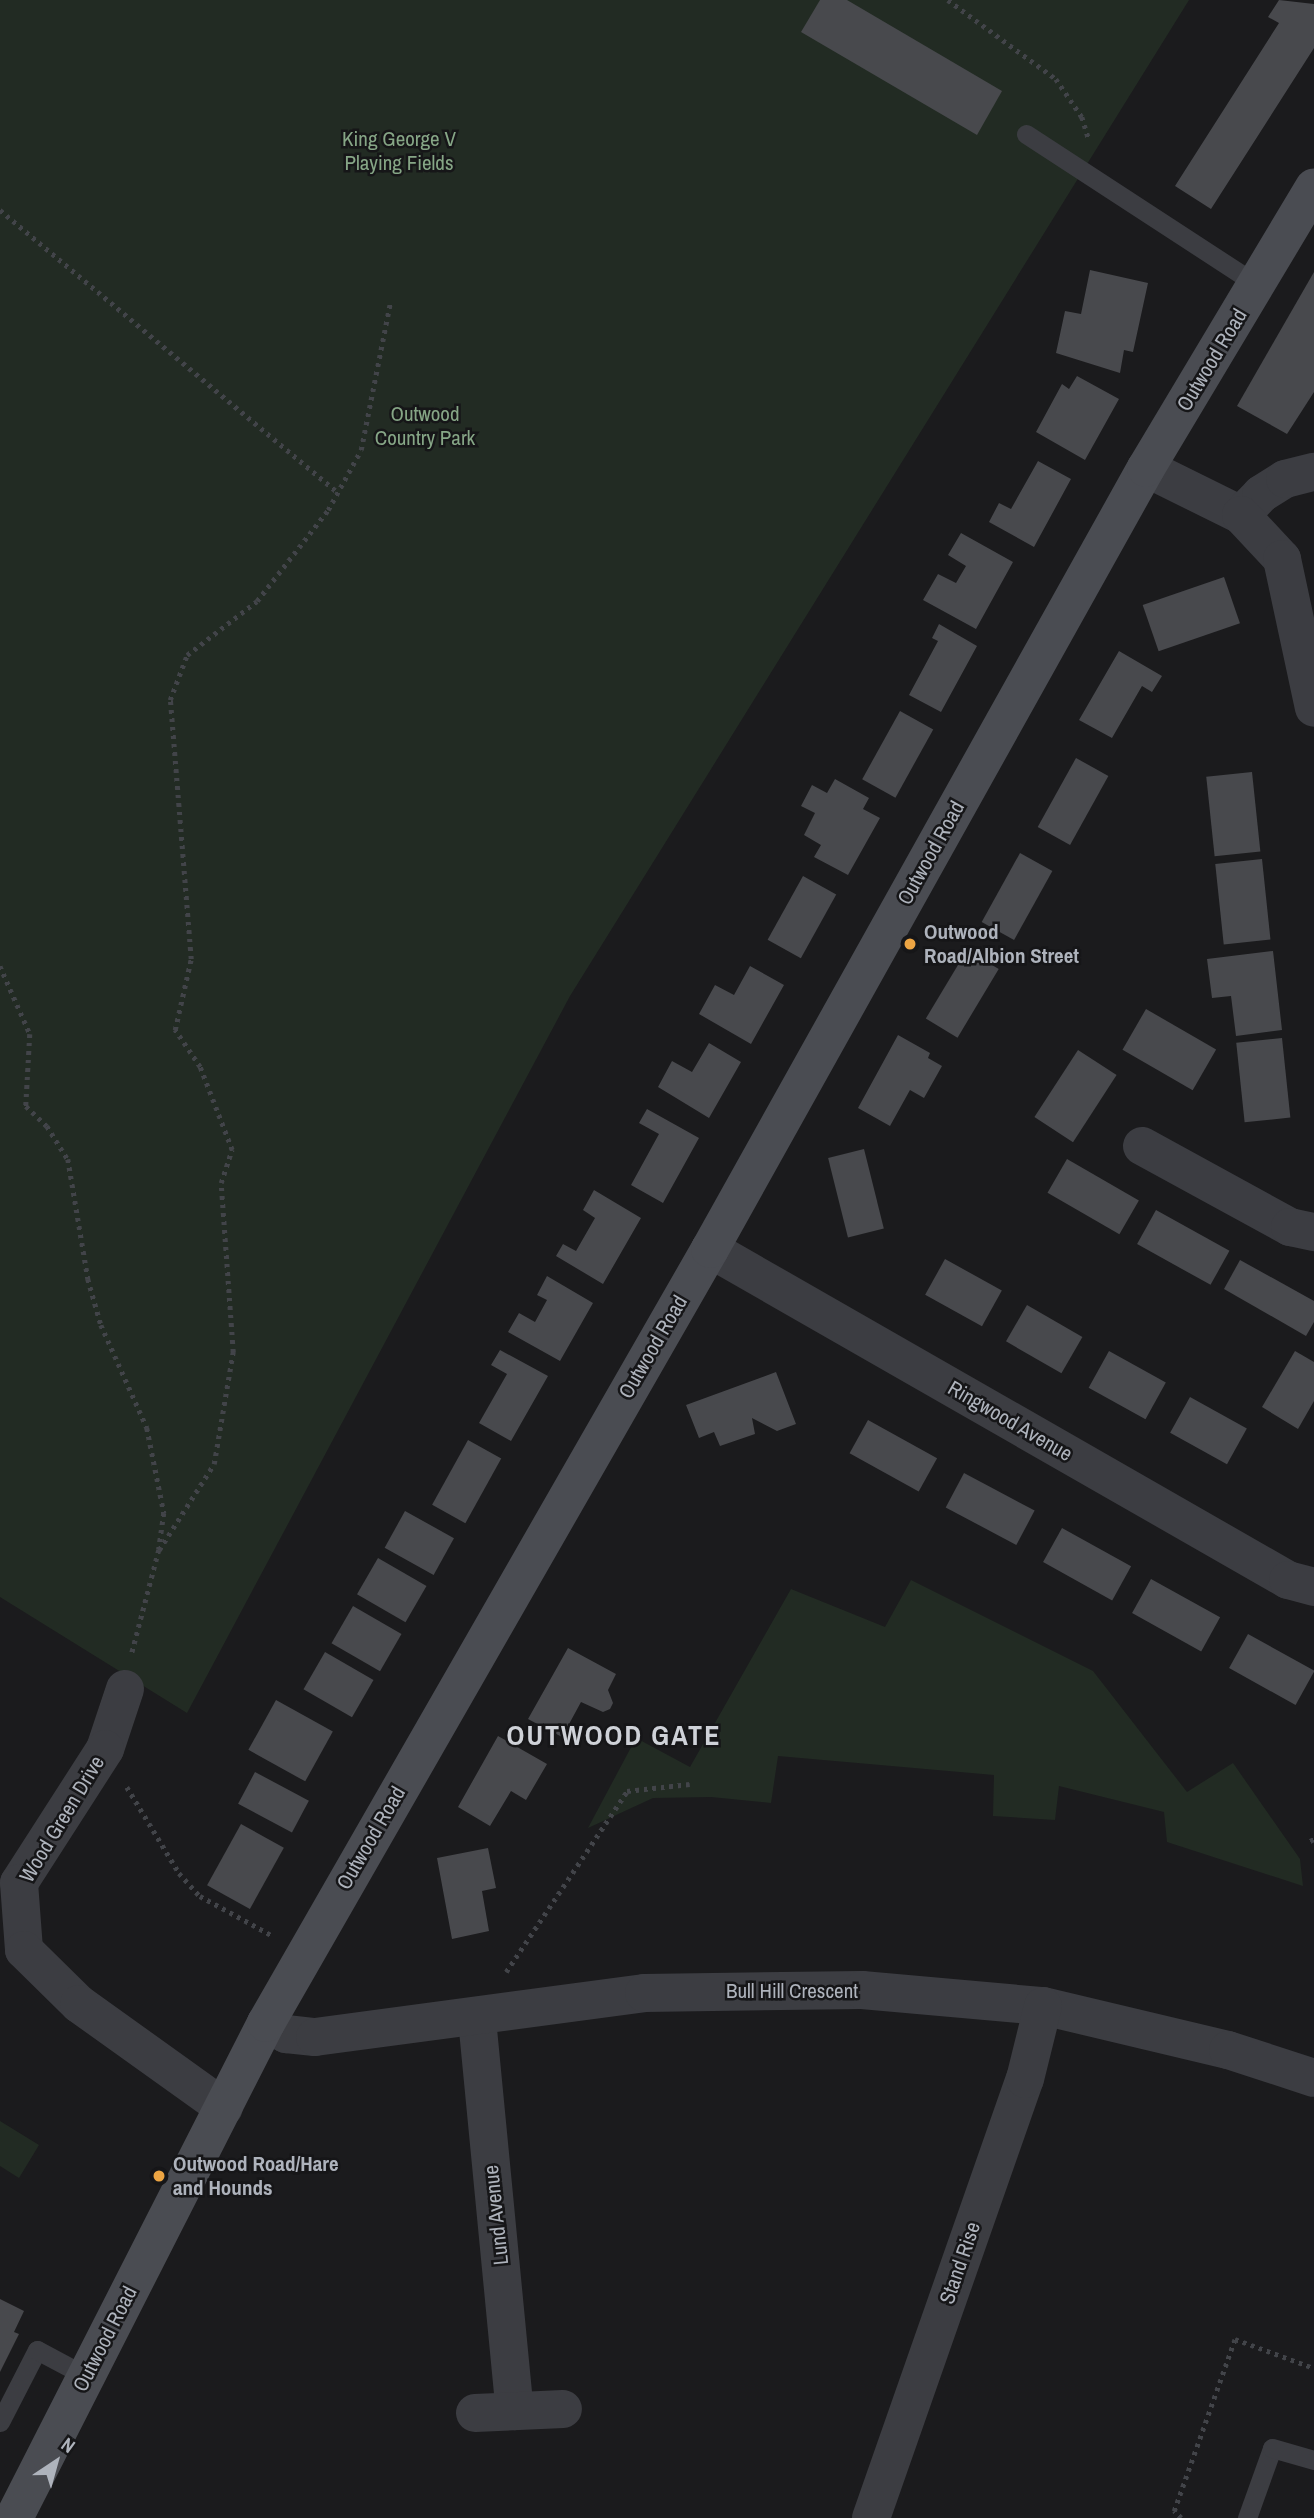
<!DOCTYPE html>
<html>
<head>
<meta charset="utf-8">
<style>
	body { margin:0 }
	#map { position:relative; width:1314px; height:2518px; overflow:hidden; background:#1b1b1d; font-family:"Archivo Narrow",sans-serif }
	div>[style] { position:absolute }
	[style*='--x'] { left:calc(var(--x)*1px); top:calc(var(--y)*1px); width:calc(var(--w)*1px); rotate:calc(var(--a)*1deg) }
	.green>* { inset:0; background:#222b23 }
	.building>* { inset:0; background:#48494d; transform-origin:0 0 }
	.path>* { height:4.5px; margin-top:-2.25px; transform-origin:0; background:repeating-linear-gradient(90deg,#424449 0 3.5px,transparent 0 8.5px) }
	.lane>* { height:19px; margin:-9.5px; padding:0 9.5px; transform-origin:9.5px; border-radius:9.5px; background:#3c3d42 }
	.street>* { height:38px; margin:-19px; padding:0 19px; transform-origin:19px; border-radius:19px; background:#3c3d42 }
	.secondary>* { height:38px; margin:-19px; padding:0 19px; transform-origin:19px; border-radius:19px; background:#4a4c52 }
	.dots>* { width:19px; height:19px; translate:-50% -50%; box-sizing:border-box; border:4px solid #161618; border-radius:50% }
	span { translate:-50% -50%; white-space:nowrap; text-align:center; line-height:1.15; -webkit-text-stroke:5px #161618; paint-order:stroke }
	.park-label { font-size:21px; color:#86a686 }
	.street-label { font-size:21px; color:#aeb3bc }
	.poi-label { font-size:21px; color:#aeb3bc; font-weight:700 }
	.left { translate:0 -50%; text-align:left }
	.district-label { font-size:28px; color:#cfd2d8; font-weight:700; letter-spacing:2px }
	.north { position:absolute; left:21px; top:2427px; width:70px; height:70px; -webkit-text-stroke:5px #161618; paint-order:stroke; rotate:36deg; font-size:19px; font-weight:700; line-height:28px; text-align:center; color:#aeb3bc }
	.north::after { content:''; display:block; margin:auto; width:24px; height:32px; background:#aeb3bc; clip-path:polygon(50% 0,100% 100%,50% 72%,0 100%) }
</style>
</head>
<body>
<div id="map">
	<div class="green">
		<i style="clip-path:polygon(0 0,1189px 0,570px 996px,187px 1713px,0 1597px)"></i>
		<i style="clip-path:polygon(911px 1580px,1093px 1671px,1187px 1792px,1233px 1763px,1300px 1859px,1303px 1886px,1167px 1842px,1164px 1812px,1059px 1786px,1055px 1820px,993px 1816px,994px 1775px,778px 1756px,771px 1803px,711px 1797px,653px 1798px,588px 1828px,636px 1738px,690px 1767px,791px 1589px,885px 1627px)"></i>
		<i style="clip-path:polygon(0 2121px,39px 2145px,19px 2178px,0 2166px)"></i>
	</div>
	<div class="building">
		<i style="clip-path:polygon(820px 0,847px 0,1002px 91px,977px 135px,801px 32px)"></i>
		<i style="clip-path:polygon(1279px 0,1314px 4px,1314px 48px,1211px 209px,1175px 186px,1279px 23px,1268px 17px)"></i>
		<i style="clip-path:polygon(1090px 270px,1148px 283px,1133px 352px,1124px 350px,1120px 373px,1056px 353px,1065px 311px,1081px 314px)"></i>
		<i style="clip-path:polygon(1314px 272px,1314px 392px,1287px 434px,1237px 406px)"></i>
		<i style="clip-path:polygon(1077px 376px,1119px 399px,1085px 460px,1036px 432px,1062px 384px,1069px 389px)"></i>
		<i style="clip-path:polygon(1038px 461px,1071px 479px,1034px 547px,989px 522px,999px 503px,1011px 509px)"></i>
		<i style="clip-path:polygon(961px 533px,1013px 562px,976px 629px,923px 600px,938px 574px,956px 583px,966px 566px,948px 555px)"></i>
		<i style="left:1224px;top:577px;width:49px;height:86px;rotate:71deg"></i>
		<i style="clip-path:polygon(939px 624px,977px 646px,941px 712px,909px 695px,938px 641px,932px 638px)"></i>
		<i style="clip-path:polygon(1119px 651px,1162px 676px,1152px 692px,1142px 686px,1112px 738px,1079px 720px)"></i>
		<i style="left:900px;top:711px;width:38px;height:78px;rotate:29deg"></i>
		<i style="left:1076px;top:758px;width:37px;height:79px;rotate:29deg"></i>
		<i style="left:1252px;top:772px;width:80px;height:46px;rotate:84deg"></i>
		<i style="clip-path:polygon(835px 779px,869px 798px,863px 809px,880px 818px,848px 875px,814px 857px,821px 845px,804px 835px,815px 813px,801px 806px,812px 785px,827px 793px)"></i>
		<i style="left:1020px;top:853px;width:37px;height:79px;rotate:29deg"></i>
		<i style="left:1262px;top:859px;width:81px;height:47px;rotate:84deg"></i>
		<i style="left:803px;top:876px;width:38px;height:73px;rotate:29deg"></i>
		<i style="left:967px;top:950px;width:37px;height:80px;rotate:31deg"></i>
		<i style="clip-path:polygon(1273px 951px,1282px 1030px,1236px 1036px,1231px 996px,1212px 998px,1207px 959px)"></i>
		<i style="clip-path:polygon(750px 966px,784px 985px,751px 1044px,699px 1014px,715px 985px,734px 995px)"></i>
		<i style="left:1146px;top:1009px;width:81px;height:47px;rotate:30deg"></i>
		<i style="clip-path:polygon(898px 1035px,930px 1053px,928px 1058px,942px 1066px,924px 1098px,910px 1090px,890px 1126px,858px 1108px)"></i>
		<i style="left:1282px;top:1038px;width:80px;height:46px;rotate:84deg"></i>
		<i style="clip-path:polygon(709px 1043px,741px 1062px,709px 1118px,658px 1087px,672px 1061px,692px 1072px)"></i>
		<i style="left:1078px;top:1050px;width:46px;height:80px;rotate:33deg"></i>
		<i style="clip-path:polygon(647px 1109px,699px 1138px,663px 1203px,631px 1185px,659px 1134px,639px 1123px)"></i>
		<i style="left:864px;top:1149px;width:82px;height:37px;rotate:76deg"></i>
		<i style="left:1067px;top:1159px;width:83px;height:39px;rotate:30deg"></i>
		<i style="clip-path:polygon(594px 1190px,641px 1218px,603px 1284px,556px 1256px,563px 1244px,576px 1251px,595px 1218px,583px 1210px)"></i>
		<i style="left:1156px;top:1210px;width:84px;height:39px;rotate:29deg"></i>
		<i style="left:945px;top:1259px;width:65px;height:41px;rotate:29deg"></i>
		<i style="clip-path:polygon(1240px 1260px,1314px 1301px,1314px 1322px,1306px 1336px,1224px 1289px)"></i>
		<i style="clip-path:polygon(547px 1276px,593px 1303px,560px 1361px,508px 1332px,519px 1313px,535px 1322px,547px 1300px,537px 1295px)"></i>
		<i style="left:1027px;top:1305px;width:64px;height:42px;rotate:30deg"></i>
		<i style="clip-path:polygon(500px 1350px,548px 1376px,511px 1441px,479px 1423px,507px 1374px,491px 1365px)"></i>
		<i style="left:1109px;top:1351px;width:65px;height:42px;rotate:29deg"></i>
		<i style="clip-path:polygon(1295px 1351px,1314px 1362px,1314px 1401px,1298px 1429px,1262px 1407px)"></i>
		<i style="clip-path:polygon(776px 1372px,796px 1424px,777px 1431px,752px 1418px,755px 1434px,720px 1446px,714px 1432px,699px 1438px,686px 1405px)"></i>
		<i style="left:1190px;top:1397px;width:65px;height:41px;rotate:29deg"></i>
		<i style="left:868px;top:1420px;width:79px;height:38px;rotate:29deg"></i>
		<i style="left:468px;top:1440px;width:38px;height:74px;rotate:29deg"></i>
		<i style="left:964px;top:1473px;width:80px;height:39px;rotate:28deg"></i>
		<i style="left:405px;top:1511px;width:56px;height:42px;rotate:29deg"></i>
		<i style="left:1062px;top:1528px;width:79px;height:39px;rotate:29deg"></i>
		<i style="left:378px;top:1558px;width:56px;height:42px;rotate:30deg"></i>
		<i style="left:1151px;top:1579px;width:79px;height:39px;rotate:29deg"></i>
		<i style="left:353px;top:1606px;width:56px;height:43px;rotate:30deg"></i>
		<i style="left:1248px;top:1634px;width:76px;height:39px;rotate:29deg"></i>
		<i style="clip-path:polygon(568px 1648px,616px 1674px,608px 1690px,613px 1703px,610px 1709px,603px 1712px,581px 1702px,562px 1737px,528px 1719px)"></i>
		<i style="left:325px;top:1652px;width:56px;height:43px;rotate:30deg"></i>
		<i style="left:276px;top:1700px;width:65px;height:57px;rotate:29deg"></i>
		<i style="clip-path:polygon(498px 1736px,547px 1764px,526px 1800px,511px 1791px,490px 1826px,458px 1807px)"></i>
		<i style="left:255px;top:1772px;width:61px;height:36px;rotate:28deg"></i>
		<i style="left:241px;top:1824px;width:49px;height:70px;rotate:29deg"></i>
		<i style="clip-path:polygon(488px 1848px,496px 1888px,482px 1891px,489px 1931px,452px 1939px,437px 1858px)"></i>
		<i style="clip-path:polygon(0 2299px,24px 2311px,14px 2332px,19px 2334px,0 2372px)"></i>
	</div>
	<div class="path">
		<i style="--x:948;--y:0;--w:134;--a:36.2"></i>
		<i style="--x:1056;--y:79;--w:46;--a:55.6"></i>
		<i style="--x:1082;--y:117;--w:24;--a:73"></i>
		<i style="--x:0;--y:210;--w:439;--a:39.9"></i>
		<i style="--x:0;--y:966;--w:74;--a:66.2"></i>
		<i style="--x:30;--y:1034;--w:72;--a:93.2"></i>
		<i style="--x:26;--y:1106;--w:29;--a:44"></i>
		<i style="--x:47;--y:1126;--w:39;--a:58"></i>
		<i style="--x:68;--y:1159;--w:122;--a:80.5"></i>
		<i style="--x:88;--y:1279;--w:48;--a:74.2"></i>
		<i style="--x:101;--y:1325;--w:113;--a:65.9"></i>
		<i style="--x:147;--y:1428;--w:87;--a:78.7"></i>
		<i style="--x:164;--y:1513;--w:37;--a:98"></i>
		<i style="--x:159;--y:1550;--w:106;--a:104.7"></i>
		<i style="--x:159;--y:1550;--w:102;--a:-57.4"></i>
		<i style="--x:214;--y:1464;--w:114;--a:-80.4"></i>
		<i style="--x:233;--y:1352;--w:169;--a:-94.1"></i>
		<i style="--x:221;--y:1183;--w:35;--a:-72"></i>
		<i style="--x:232;--y:1150;--w:89;--a:-111.1"></i>
		<i style="--x:200;--y:1067;--w:45;--a:-124"></i>
		<i style="--x:175;--y:1030;--w:73;--a:-77.3"></i>
		<i style="--x:191;--y:959;--w:260;--a:-94.6"></i>
		<i style="--x:170;--y:700;--w:48;--a:-69.3"></i>
		<i style="--x:187;--y:655;--w:88;--a:-37.6"></i>
		<i style="--x:257;--y:601;--w:115;--a:-52"></i>
		<i style="--x:328;--y:510;--w:68;--a:-61.2"></i>
		<i style="--x:361;--y:450;--w:149;--a:-78.8"></i>
		<i style="--x:127;--y:1787;--w:100;--a:58.8"></i>
		<i style="--x:179;--y:1873;--w:31;--a:48"></i>
		<i style="--x:200;--y:1896;--w:83;--a:28.7"></i>
		<i style="--x:1310;--y:1841;--w:4;--a:-27"></i>
		<i style="--x:506;--y:1972;--w:218;--a:-56.2"></i>
		<i style="--x:627;--y:1791;--w:63;--a:-6.3"></i>
		<i style="--x:1181;--y:2518;--w:10;--a:-135"></i>
		<i style="--x:1174;--y:2511;--w:182;--a:-70.5"></i>
		<i style="--x:1235;--y:2339;--w:84;--a:20.2"></i>
	</div>
	<div class="lane">
		<i style="--x:1026;--y:134;--w:277;--a:33.1"></i>
		<i style="--x:0;--y:2422;--w:81;--a:-62.8"></i>
		<i style="--x:37;--y:2350;--w:55;--a:28"></i>
		<i style="--x:1247;--y:2518;--w:74;--a:-70.3"></i>
		<i style="--x:1272;--y:2448;--w:44;--a:15.9"></i>
	</div>
	<div class="street">
		<i style="--x:1146;--y:468;--w:106;--a:26.3"></i>
		<i style="--x:1241;--y:515;--w:29;--a:-46"></i>
		<i style="--x:1261;--y:494;--w:28;--a:-32"></i>
		<i style="--x:1285;--y:479;--w:30;--a:-14"></i>
		<i style="--x:1241;--y:515;--w:60;--a:47"></i>
		<i style="--x:1282;--y:559;--w:152;--a:77.9"></i>
		<i style="--x:1142;--y:1146;--w:169;--a:28.7"></i>
		<i style="--x:1290;--y:1227;--w:25;--a:12"></i>
		<i style="--x:710;--y:1249;--w:666;--a:29.8"></i>
		<i style="--x:1288;--y:1580;--w:27;--a:15"></i>
		<i style="--x:125;--y:1689;--w:63;--a:108.4"></i>
		<i style="--x:105;--y:1749;--w:159;--a:122.7"></i>
		<i style="--x:19;--y:1883;--w:67;--a:85.7"></i>
		<i style="--x:24;--y:1950;--w:77;--a:44.5"></i>
		<i style="--x:79;--y:2004;--w:178;--a:35.6"></i>
		<i style="--x:477;--y:2019;--w:394;--a:84.5"></i>
		<i style="--x:266;--y:2023;--w:23;--a:29"></i>
		<i style="--x:286;--y:2034;--w:29;--a:6"></i>
		<i style="--x:315;--y:2037;--w:332;--a:-7.6"></i>
		<i style="--x:644;--y:1993;--w:218;--a:-0.8"></i>
		<i style="--x:862;--y:1990;--w:182;--a:5.1"></i>
		<i style="--x:1043;--y:2006;--w:190;--a:13.4"></i>
		<i style="--x:1228;--y:2050;--w:90;--a:18"></i>
		<i style="--x:475;--y:2413;--w:88;--a:-2.6"></i>
		<i style="--x:871;--y:2518;--w:465;--a:-70.7"></i>
		<i style="--x:1025;--y:2079;--w:75;--a:-76.1"></i>
	</div>
	<div class="secondary">
		<i style="--x:14;--y:2518;--w:555;--a:-63.02"></i>
		<i style="--x:266;--y:2023;--w:892;--a:-60.16"></i>
		<i style="--x:710;--y:1249;--w:894;--a:-60.83"></i>
		<i style="--x:1146;--y:468;--w:327;--a:-59.1"></i>
	</div>
	<div class="dots">
		<i style="left:910px;top:944px;background:#eda543"></i>
		<i style="left:159px;top:2176px;background:#eda543"></i>
	</div>
	<div class="park-label">
		<span style="left:399px;top:151px">King George V<br>Playing Fields</span>
		<span style="left:425px;top:426px">Outwood<br>Country Park</span>
	</div>
	<div class="street-label">
		<span style="left:1212px;top:360px;rotate:-59deg">Outwood Road</span>
		<span style="left:931px;top:853px;rotate:-61deg">Outwood Road</span>
		<span style="left:653px;top:1347px;rotate:-60deg">Outwood Road</span>
		<span style="left:1010px;top:1421px;rotate:30deg">Ringwood Avenue</span>
		<span style="left:62px;top:1819px;rotate:-59deg">Wood Green Drive</span>
		<span style="left:371px;top:1838px;rotate:-60deg">Outwood Road</span>
		<span style="left:792px;top:1991px">Bull Hill Crescent</span>
		<span style="left:496px;top:2215px;rotate:-96deg">Lund Avenue</span>
		<span style="left:960px;top:2263px;rotate:-71deg">Stand Rise</span>
		<span style="left:105px;top:2339px;rotate:-63deg">Outwood Road</span>
	</div>
	<div class="poi-label">
		<span class="left" style="left:924px;top:944px">Outwood<br>Road/Albion Street</span>
		<span class="left" style="left:173px;top:2176px">Outwood Road/Hare<br>and Hounds</span>
	</div>
	<div class="district-label">
		<span style="left:614px;top:1735px">OUTWOOD GATE</span>
	</div>
	<div class="north">N</div>
</div>
</body>
</html>
